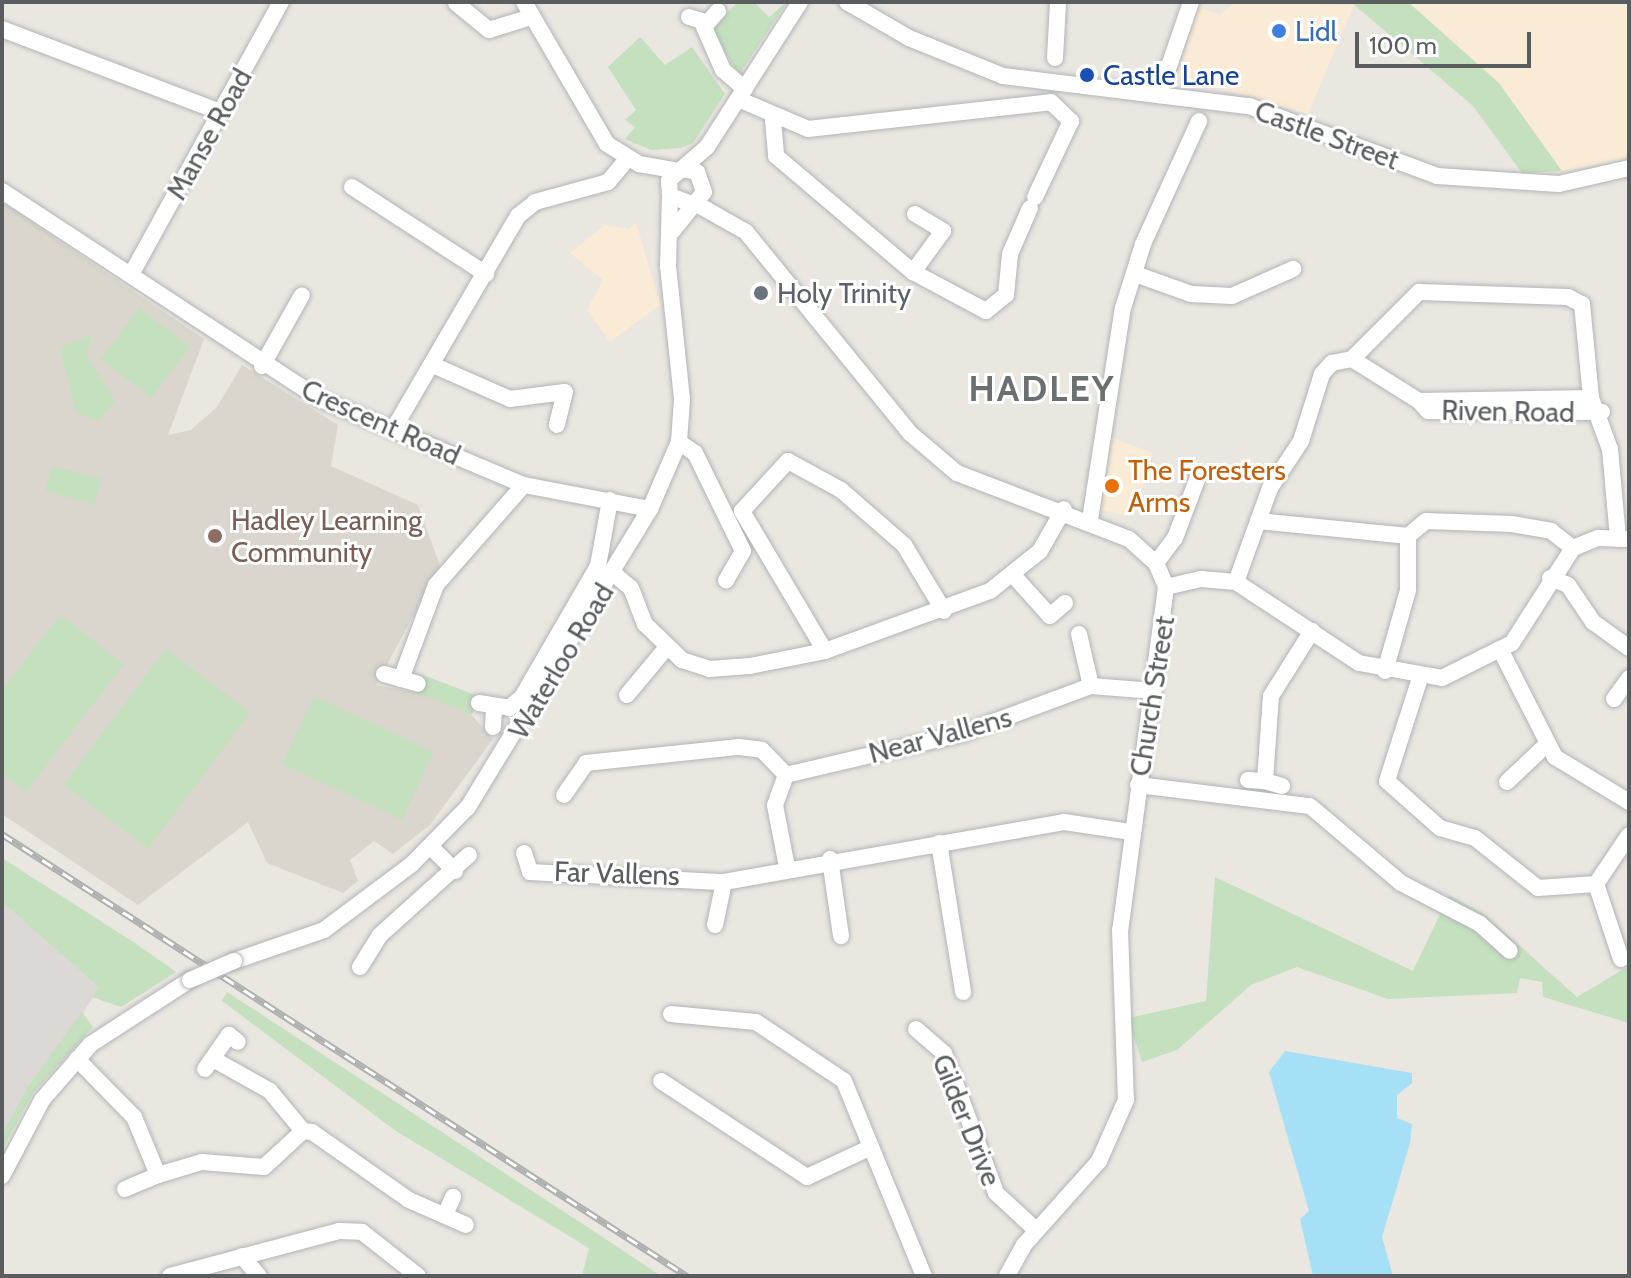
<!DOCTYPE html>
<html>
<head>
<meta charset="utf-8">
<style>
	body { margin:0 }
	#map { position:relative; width:1631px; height:1278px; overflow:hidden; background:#eae6e0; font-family:Cabin,sans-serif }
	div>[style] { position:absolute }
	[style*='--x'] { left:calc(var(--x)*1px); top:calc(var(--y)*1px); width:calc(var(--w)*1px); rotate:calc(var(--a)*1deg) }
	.commercial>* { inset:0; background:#f9ebd6 }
	.industrial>* { inset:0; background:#dcd8d5 }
	.education>* { inset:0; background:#dad6ce }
	.green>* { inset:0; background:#c4e0be; transform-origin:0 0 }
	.water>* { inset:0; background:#a5e0f6 }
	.roads { filter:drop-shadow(0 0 2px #b1b4b7) drop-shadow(0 0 2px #b1b4b7) }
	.minor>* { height:16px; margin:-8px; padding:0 8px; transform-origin:8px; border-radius:8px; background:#fff }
	.rail>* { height:7px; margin-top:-3.5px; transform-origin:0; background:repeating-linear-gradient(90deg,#fff 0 12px,#afb0b0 0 24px); box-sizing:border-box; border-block:2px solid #afb0b0 }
	.bridges { filter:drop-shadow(0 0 2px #b1b4b7) drop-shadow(0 0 2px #b1b4b7) }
	.minor-bridge>* { height:16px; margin:-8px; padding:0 8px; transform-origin:8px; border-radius:8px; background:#fff }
	.dots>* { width:22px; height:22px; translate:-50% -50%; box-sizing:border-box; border:4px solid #fff; border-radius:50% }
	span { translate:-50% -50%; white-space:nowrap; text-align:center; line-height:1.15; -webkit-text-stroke:6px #fff; paint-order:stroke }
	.shop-label { font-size:28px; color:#366cbe }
	.left { translate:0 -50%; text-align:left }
	.transit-label { font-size:28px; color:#164399 }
	.street-label { font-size:28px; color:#595d60 }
	.worship-label { font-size:28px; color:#5b616d }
	.food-label { font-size:28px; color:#c56008 }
	.education-label { font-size:28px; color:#785e54 }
	.district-label { font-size:36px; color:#6a6f71; font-weight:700; letter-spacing:2px }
	.frame { position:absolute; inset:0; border:4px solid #595d60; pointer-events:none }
	.scale { position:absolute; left:1355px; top:32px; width:176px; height:36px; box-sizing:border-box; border:4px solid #595d60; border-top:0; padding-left:10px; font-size:24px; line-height:28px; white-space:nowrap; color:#595d60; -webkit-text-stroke:6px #fff; paint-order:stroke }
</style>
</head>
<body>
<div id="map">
	<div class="commercial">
		<i style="clip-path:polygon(1235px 2px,1354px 5px,1308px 114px,1177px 76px,1198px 6px,1220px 15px)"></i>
		<i style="clip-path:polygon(1408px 2px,1629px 2px,1629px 159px,1562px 171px,1499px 83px)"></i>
		<i style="clip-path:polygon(636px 222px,660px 305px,610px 342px,587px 310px,603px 280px,570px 253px,605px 225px,629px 229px)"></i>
		<i style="clip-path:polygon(1110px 437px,1153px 453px,1133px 516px,1099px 510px)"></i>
	</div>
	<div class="industrial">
		<i style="clip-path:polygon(2px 902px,100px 987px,2px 1135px)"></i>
	</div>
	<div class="education">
		<i style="clip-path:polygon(2px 202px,204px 339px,168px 435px,191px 430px,217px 407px,242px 365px,338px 425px,331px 466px,418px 505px,440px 566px,376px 685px,443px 698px,469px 712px,493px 739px,430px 825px,393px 854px,374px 841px,350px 860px,358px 881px,343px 893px,267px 863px,248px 822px,138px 905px,2px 814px)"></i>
	</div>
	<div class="green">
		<i style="clip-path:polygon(738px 2px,754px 2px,769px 17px,787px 2px,739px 75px,711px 29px)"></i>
		<i style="clip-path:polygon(1351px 2px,1408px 2px,1499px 83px,1562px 171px,1522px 173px,1473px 106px)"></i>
		<i style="clip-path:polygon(640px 37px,665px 65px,692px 47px,725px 94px,693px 143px,681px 148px,651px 150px,625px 139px,635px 127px,625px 120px,636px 110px,608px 67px)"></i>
		<i style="left:139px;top:308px;width:64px;height:64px;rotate:37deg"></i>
		<i style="clip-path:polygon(92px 335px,87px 355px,115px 401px,99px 421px,75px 412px,60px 347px)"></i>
		<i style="left:52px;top:466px;width:51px;height:26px;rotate:15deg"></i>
		<i style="clip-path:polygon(60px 615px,124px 664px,26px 792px,2px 773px,2px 690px)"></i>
		<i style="left:166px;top:649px;width:106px;height:170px;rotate:37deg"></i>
		<i style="left:423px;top:675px;width:60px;height:19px;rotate:21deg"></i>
		<i style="left:314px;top:696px;width:132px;height:75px;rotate:25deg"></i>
		<i style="clip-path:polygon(2px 858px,135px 943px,176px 972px,121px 1007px,92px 997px,99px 987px,2px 902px)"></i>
		<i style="clip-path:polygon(1215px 877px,1413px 971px,1449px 895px,1484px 914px,1577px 997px,1629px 966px,1629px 1023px,1543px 997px,1542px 982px,1520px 978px,1517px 993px,1388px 999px,1297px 967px,1251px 985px,1177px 1050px,1142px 1062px,1128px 1018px,1206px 1001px)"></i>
		<i style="clip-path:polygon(227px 992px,598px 1234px,661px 1276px,582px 1276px,589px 1248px,396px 1131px,222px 1001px)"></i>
		<i style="clip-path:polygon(82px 1012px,93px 1027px,33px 1093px,2px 1150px,2px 1135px,29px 1085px)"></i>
	</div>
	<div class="water">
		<i style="clip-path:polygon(1285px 1051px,1412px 1073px,1412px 1083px,1397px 1095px,1397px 1118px,1412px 1124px,1410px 1143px,1382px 1237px,1393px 1276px,1313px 1276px,1300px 1219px,1309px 1211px,1269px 1072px)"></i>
	</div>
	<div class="roads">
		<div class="minor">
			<i style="--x:524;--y:2;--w:164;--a:59.7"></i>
			<i style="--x:607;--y:144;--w:38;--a:32"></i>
			<i style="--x:639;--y:164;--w:40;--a:10"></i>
			<i style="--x:847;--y:2;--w:72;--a:30.1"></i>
			<i style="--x:909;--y:38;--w:101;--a:22"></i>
			<i style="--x:1003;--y:76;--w:248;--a:7"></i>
			<i style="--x:1249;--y:106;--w:201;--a:20.4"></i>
			<i style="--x:1437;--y:176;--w:122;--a:3.8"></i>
			<i style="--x:1559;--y:184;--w:72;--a:-12.9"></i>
			<i style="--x:456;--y:3;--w:43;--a:39.3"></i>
			<i style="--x:489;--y:30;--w:41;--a:-17.1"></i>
			<i style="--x:718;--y:11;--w:21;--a:131"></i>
			<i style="--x:704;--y:27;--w:47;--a:66.2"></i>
			<i style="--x:723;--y:70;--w:29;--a:41"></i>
			<i style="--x:689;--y:17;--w:16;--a:18"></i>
			<i style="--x:2;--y:29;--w:234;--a:20.8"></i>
			<i style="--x:1055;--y:58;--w:56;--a:-86.9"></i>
			<i style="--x:1159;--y:95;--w:98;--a:-71"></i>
			<i style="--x:738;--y:99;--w:76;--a:23.2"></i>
			<i style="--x:808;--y:129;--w:244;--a:-6.3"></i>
			<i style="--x:1051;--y:102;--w:28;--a:44"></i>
			<i style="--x:1071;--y:121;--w:84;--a:115.3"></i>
			<i style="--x:773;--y:120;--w:36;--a:85"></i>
			<i style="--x:776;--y:156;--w:180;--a:40.3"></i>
			<i style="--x:352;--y:187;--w:160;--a:33"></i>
			<i style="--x:2;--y:191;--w:380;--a:33.2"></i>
			<i style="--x:320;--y:399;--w:221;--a:22.9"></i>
			<i style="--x:524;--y:485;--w:128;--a:10.8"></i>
			<i style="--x:695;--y:203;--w:59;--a:29.6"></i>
			<i style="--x:746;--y:232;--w:261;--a:50.8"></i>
			<i style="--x:911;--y:434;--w:60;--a:40.3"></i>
			<i style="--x:957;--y:473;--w:184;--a:21"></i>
			<i style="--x:1129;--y:539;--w:36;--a:42"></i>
			<i style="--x:1156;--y:563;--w:26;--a:67"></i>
			<i style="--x:1166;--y:587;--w:346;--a:97.6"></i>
			<i style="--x:1120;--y:930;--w:170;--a:88"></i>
			<i style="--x:1126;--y:1100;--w:67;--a:113.9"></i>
			<i style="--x:1099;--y:1161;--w:113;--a:131.8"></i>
			<i style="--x:1024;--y:1245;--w:35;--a:119"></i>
			<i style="--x:692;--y:204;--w:23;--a:-160"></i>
			<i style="--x:670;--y:196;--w:16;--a:-94"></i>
			<i style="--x:669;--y:180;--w:50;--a:-41"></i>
			<i style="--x:707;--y:147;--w:172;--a:-57.3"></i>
			<i style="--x:915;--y:214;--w:33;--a:31"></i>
			<i style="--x:943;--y:231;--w:51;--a:126.2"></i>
			<i style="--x:913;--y:272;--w:83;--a:28.1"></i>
			<i style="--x:986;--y:311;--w:26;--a:-39"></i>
			<i style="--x:1006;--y:295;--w:41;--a:-84.4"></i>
			<i style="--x:1010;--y:254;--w:50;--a:-66.5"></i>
			<i style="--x:670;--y:234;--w:54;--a:-51"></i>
			<i style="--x:704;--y:192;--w:21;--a:-109"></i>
			<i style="--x:697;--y:172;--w:15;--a:-169"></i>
			<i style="--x:132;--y:273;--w:309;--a:-61.2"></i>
			<i style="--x:1138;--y:275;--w:56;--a:19.7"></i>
			<i style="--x:1191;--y:294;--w:41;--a:2.8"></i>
			<i style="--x:1232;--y:296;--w:67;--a:-23.9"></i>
			<i style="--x:1352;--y:359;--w:79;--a:32.1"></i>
			<i style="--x:1419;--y:401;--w:172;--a:-1"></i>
			<i style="--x:262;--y:366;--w:81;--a:-60.6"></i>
			<i style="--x:435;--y:366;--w:82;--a:23.7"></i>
			<i style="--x:510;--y:399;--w:55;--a:-7.3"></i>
			<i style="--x:565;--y:392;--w:34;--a:104"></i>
			<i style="--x:1419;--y:401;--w:13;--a:48"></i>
			<i style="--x:1428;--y:411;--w:174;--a:0.3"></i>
			<i style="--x:394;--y:428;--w:246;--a:-59.7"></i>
			<i style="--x:518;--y:216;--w:22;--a:-39"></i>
			<i style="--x:535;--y:202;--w:76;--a:-15.3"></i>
			<i style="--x:608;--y:182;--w:31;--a:-50"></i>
			<i style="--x:679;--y:442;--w:19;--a:35"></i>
			<i style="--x:695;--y:453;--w:109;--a:63.9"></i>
			<i style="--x:743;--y:551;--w:34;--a:120"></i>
			<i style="--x:1090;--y:520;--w:215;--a:-81.2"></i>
			<i style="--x:1123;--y:308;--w:67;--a:-72.6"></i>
			<i style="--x:1143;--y:244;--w:135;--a:-65.5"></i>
			<i style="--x:1258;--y:521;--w:151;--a:5.7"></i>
			<i style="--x:1156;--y:563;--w:31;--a:-53"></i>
			<i style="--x:1175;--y:538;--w:65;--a:-69.3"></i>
			<i style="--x:613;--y:573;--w:23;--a:40"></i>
			<i style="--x:631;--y:588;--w:39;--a:69"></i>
			<i style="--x:645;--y:624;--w:52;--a:44.2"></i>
			<i style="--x:682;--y:660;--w:28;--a:18"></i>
			<i style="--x:709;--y:669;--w:41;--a:-4.2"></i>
			<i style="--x:750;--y:666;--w:76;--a:-11.3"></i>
			<i style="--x:825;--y:651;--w:176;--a:-20"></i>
			<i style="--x:990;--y:591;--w:64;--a:-38.7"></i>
			<i style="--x:1040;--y:551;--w:48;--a:-60.3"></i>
			<i style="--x:1013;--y:575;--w:55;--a:47.9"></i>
			<i style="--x:1050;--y:616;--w:20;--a:-41"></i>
			<i style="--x:1550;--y:578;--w:19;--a:21"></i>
			<i style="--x:1568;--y:585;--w:45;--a:56"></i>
			<i style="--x:1593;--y:622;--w:44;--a:35.8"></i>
			<i style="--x:1236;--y:582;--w:100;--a:-70.1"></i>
			<i style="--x:1270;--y:488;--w:56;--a:-56.6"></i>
			<i style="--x:1301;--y:441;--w:70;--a:-72.6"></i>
			<i style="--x:1322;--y:374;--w:15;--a:-48"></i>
			<i style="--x:1332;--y:363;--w:20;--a:-11"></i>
			<i style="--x:1352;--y:359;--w:95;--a:-45"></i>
			<i style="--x:1419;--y:292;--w:149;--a:1.9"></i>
			<i style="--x:1568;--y:297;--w:16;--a:27"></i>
			<i style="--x:1582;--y:304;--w:94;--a:84.5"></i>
			<i style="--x:1591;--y:398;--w:54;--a:69.6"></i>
			<i style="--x:1610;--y:449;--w:90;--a:84.9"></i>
			<i style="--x:1166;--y:587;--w:36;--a:-13"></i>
			<i style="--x:1201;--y:579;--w:35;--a:5"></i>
			<i style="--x:1236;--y:582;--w:147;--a:33.4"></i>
			<i style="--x:1359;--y:663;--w:84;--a:10.2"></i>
			<i style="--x:1442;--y:678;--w:78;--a:-26.6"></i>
			<i style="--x:1512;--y:643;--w:113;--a:-57.3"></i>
			<i style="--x:1573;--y:548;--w:27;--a:-22"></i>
			<i style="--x:1598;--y:538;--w:29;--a:2"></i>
			<i style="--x:1079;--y:634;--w:53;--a:77"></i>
			<i style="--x:825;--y:651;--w:163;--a:-120.7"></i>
			<i style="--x:742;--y:511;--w:68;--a:-47.4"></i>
			<i style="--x:788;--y:461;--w:60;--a:28.7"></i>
			<i style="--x:841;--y:490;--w:84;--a:41.1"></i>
			<i style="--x:904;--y:545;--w:77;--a:58.8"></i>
			<i style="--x:1501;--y:651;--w:119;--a:63"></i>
			<i style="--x:1555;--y:757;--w:87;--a:31.3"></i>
			<i style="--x:1385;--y:671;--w:84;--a:-74.1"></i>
			<i style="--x:1408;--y:590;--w:54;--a:-90"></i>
			<i style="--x:1408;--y:536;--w:23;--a:-40"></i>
			<i style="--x:1426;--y:521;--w:86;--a:2"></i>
			<i style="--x:1512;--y:524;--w:40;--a:10"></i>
			<i style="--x:1551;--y:531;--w:28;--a:38"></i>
			<i style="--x:384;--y:674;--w:35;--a:16"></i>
			<i style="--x:1420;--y:678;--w:108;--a:107.8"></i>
			<i style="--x:1387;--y:781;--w:71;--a:41.6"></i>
			<i style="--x:1440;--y:828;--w:36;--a:16"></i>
			<i style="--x:1475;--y:838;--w:80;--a:38.4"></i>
			<i style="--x:1538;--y:888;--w:58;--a:-3.9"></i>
			<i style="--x:401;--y:679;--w:100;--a:-69.6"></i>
			<i style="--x:436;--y:585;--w:133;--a:-48.7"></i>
			<i style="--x:627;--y:695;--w:62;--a:-50.2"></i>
			<i style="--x:1614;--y:699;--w:26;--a:-54"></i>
			<i style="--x:479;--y:703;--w:30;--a:9"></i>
			<i style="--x:509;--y:708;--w:17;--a:-40"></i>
			<i style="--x:522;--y:697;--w:151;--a:-59.9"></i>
			<i style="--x:598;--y:566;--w:67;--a:-79.7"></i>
			<i style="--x:493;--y:727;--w:19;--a:-87"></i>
			<i style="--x:1248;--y:780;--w:17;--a:3"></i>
			<i style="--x:1507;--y:782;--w:52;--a:-43.5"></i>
			<i style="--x:1138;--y:785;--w:173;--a:7"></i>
			<i style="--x:1310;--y:806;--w:119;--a:40.2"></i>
			<i style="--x:1401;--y:883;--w:89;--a:27.4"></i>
			<i style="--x:1480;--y:924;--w:40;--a:42"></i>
			<i style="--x:1282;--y:786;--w:18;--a:-164"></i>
			<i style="--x:1265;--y:781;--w:85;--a:-86"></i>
			<i style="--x:1271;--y:696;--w:77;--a:-57.8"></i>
			<i style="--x:564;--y:795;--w:39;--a:-55"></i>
			<i style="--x:586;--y:763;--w:154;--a:-6"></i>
			<i style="--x:739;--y:747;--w:23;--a:7"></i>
			<i style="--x:762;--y:750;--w:35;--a:46"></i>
			<i style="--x:939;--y:843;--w:151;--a:80.8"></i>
			<i style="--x:431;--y:847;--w:34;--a:45"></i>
			<i style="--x:524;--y:853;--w:20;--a:72"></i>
			<i style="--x:530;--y:872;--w:194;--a:3"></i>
			<i style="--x:724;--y:882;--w:345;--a:-10"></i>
			<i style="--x:1064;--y:822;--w:68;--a:8.5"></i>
			<i style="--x:830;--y:859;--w:78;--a:81.9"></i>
			<i style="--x:787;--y:867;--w:63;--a:-101"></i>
			<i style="--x:775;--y:805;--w:32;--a:-70"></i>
			<i style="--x:786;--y:775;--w:180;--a:-13.2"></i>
			<i style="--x:961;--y:734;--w:139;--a:-20.3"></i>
			<i style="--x:1091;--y:686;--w:63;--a:4.5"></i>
			<i style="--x:715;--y:925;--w:44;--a:-78.2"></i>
			<i style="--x:1621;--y:959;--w:79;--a:-108.4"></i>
			<i style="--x:1596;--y:884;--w:59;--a:-56"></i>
			<i style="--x:234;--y:961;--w:95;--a:-19"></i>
			<i style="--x:324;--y:930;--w:109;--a:-36.8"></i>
			<i style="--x:411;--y:865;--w:81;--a:-45.5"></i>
			<i style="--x:468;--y:807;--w:349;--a:-58.6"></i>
			<i style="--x:650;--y:509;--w:73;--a:-66.6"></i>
			<i style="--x:679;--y:442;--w:43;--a:-86"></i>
			<i style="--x:682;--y:399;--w:134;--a:-96"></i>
			<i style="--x:668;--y:266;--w:70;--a:-88.4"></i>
			<i style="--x:360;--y:967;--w:36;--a:-58"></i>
			<i style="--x:379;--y:936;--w:121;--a:-42"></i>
			<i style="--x:671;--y:1014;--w:85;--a:5.4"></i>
			<i style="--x:756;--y:1022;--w:106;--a:33.8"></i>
			<i style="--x:844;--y:1081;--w:211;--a:67.7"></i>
			<i style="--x:916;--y:1029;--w:37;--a:41"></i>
			<i style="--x:944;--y:1053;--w:149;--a:69.6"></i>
			<i style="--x:996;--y:1193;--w:54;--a:42.8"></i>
			<i style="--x:77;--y:1059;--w:81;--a:45.5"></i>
			<i style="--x:134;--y:1117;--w:63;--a:67.5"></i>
			<i style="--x:158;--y:1175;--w:46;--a:-16.5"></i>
			<i style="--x:202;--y:1162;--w:62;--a:4.6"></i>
			<i style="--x:264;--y:1167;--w:53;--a:-42.7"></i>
			<i style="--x:303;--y:1131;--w:9;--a:6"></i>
			<i style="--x:312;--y:1132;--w:118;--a:35"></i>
			<i style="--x:409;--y:1200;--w:62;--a:23.7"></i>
			<i style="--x:213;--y:1059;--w:65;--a:29.3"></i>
			<i style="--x:270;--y:1091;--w:52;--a:50.5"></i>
			<i style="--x:205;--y:1069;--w:42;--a:-54.8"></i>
			<i style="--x:229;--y:1035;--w:11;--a:38"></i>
			<i style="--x:661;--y:1081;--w:175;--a:33.3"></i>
			<i style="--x:807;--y:1177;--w:71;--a:-25.1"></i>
			<i style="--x:2;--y:1176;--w:86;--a:-62.2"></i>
			<i style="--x:42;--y:1100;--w:74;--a:-48.8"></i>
			<i style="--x:91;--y:1044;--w:118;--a:-32.9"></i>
			<i style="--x:125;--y:1189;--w:36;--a:-23"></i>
			<i style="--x:445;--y:1215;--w:20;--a:-66"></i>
			<i style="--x:242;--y:1256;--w:26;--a:50"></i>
			<i style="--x:170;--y:1276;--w:175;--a:-14.9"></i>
			<i style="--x:339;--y:1231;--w:23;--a:2"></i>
			<i style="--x:362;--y:1232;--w:71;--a:38.2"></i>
		</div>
	</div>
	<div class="rail">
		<i style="--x:2;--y:834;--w:815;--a:32.83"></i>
	</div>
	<div class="bridges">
		<div class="minor-bridge">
			<i style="--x:190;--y:980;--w:48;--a:-23.4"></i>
		</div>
	</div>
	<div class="dots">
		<i style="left:1279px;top:31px;background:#3f7fe0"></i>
		<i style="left:1087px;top:75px;background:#1a4fb4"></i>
		<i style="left:761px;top:293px;background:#6b7280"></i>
		<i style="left:1112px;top:486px;background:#e8710a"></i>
		<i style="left:215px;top:536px;background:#8d6e63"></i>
	</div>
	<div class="shop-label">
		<span class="left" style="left:1295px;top:31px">Lidl</span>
	</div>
	<div class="transit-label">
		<span class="left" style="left:1103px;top:75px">Castle Lane</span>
	</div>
	<div class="street-label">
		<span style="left:209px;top:134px;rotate:-61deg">Manse Road</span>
		<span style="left:1327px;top:135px;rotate:20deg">Castle Street</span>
		<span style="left:1508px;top:411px;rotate:1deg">Riven Road</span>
		<span style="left:381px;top:422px;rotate:24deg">Crescent Road</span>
		<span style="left:561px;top:661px;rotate:-59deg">Waterloo Road</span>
		<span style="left:1152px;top:696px;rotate:-81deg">Church Street</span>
		<span style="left:940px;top:735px;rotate:-15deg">Near Vallens</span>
		<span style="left:617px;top:873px;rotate:2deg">Far Vallens</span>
		<span style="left:967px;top:1120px;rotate:68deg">Gilder Drive</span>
	</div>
	<div class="worship-label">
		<span class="left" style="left:777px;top:293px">Holy Trinity</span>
	</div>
	<div class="food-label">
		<span class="left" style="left:1128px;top:486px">The Foresters<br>Arms</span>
	</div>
	<div class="education-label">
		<span class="left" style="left:231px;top:536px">Hadley Learning<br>Community</span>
	</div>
	<div class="district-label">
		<span style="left:1042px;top:389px">HADLEY</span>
	</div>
	<div class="frame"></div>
	<div class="scale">100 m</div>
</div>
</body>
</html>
